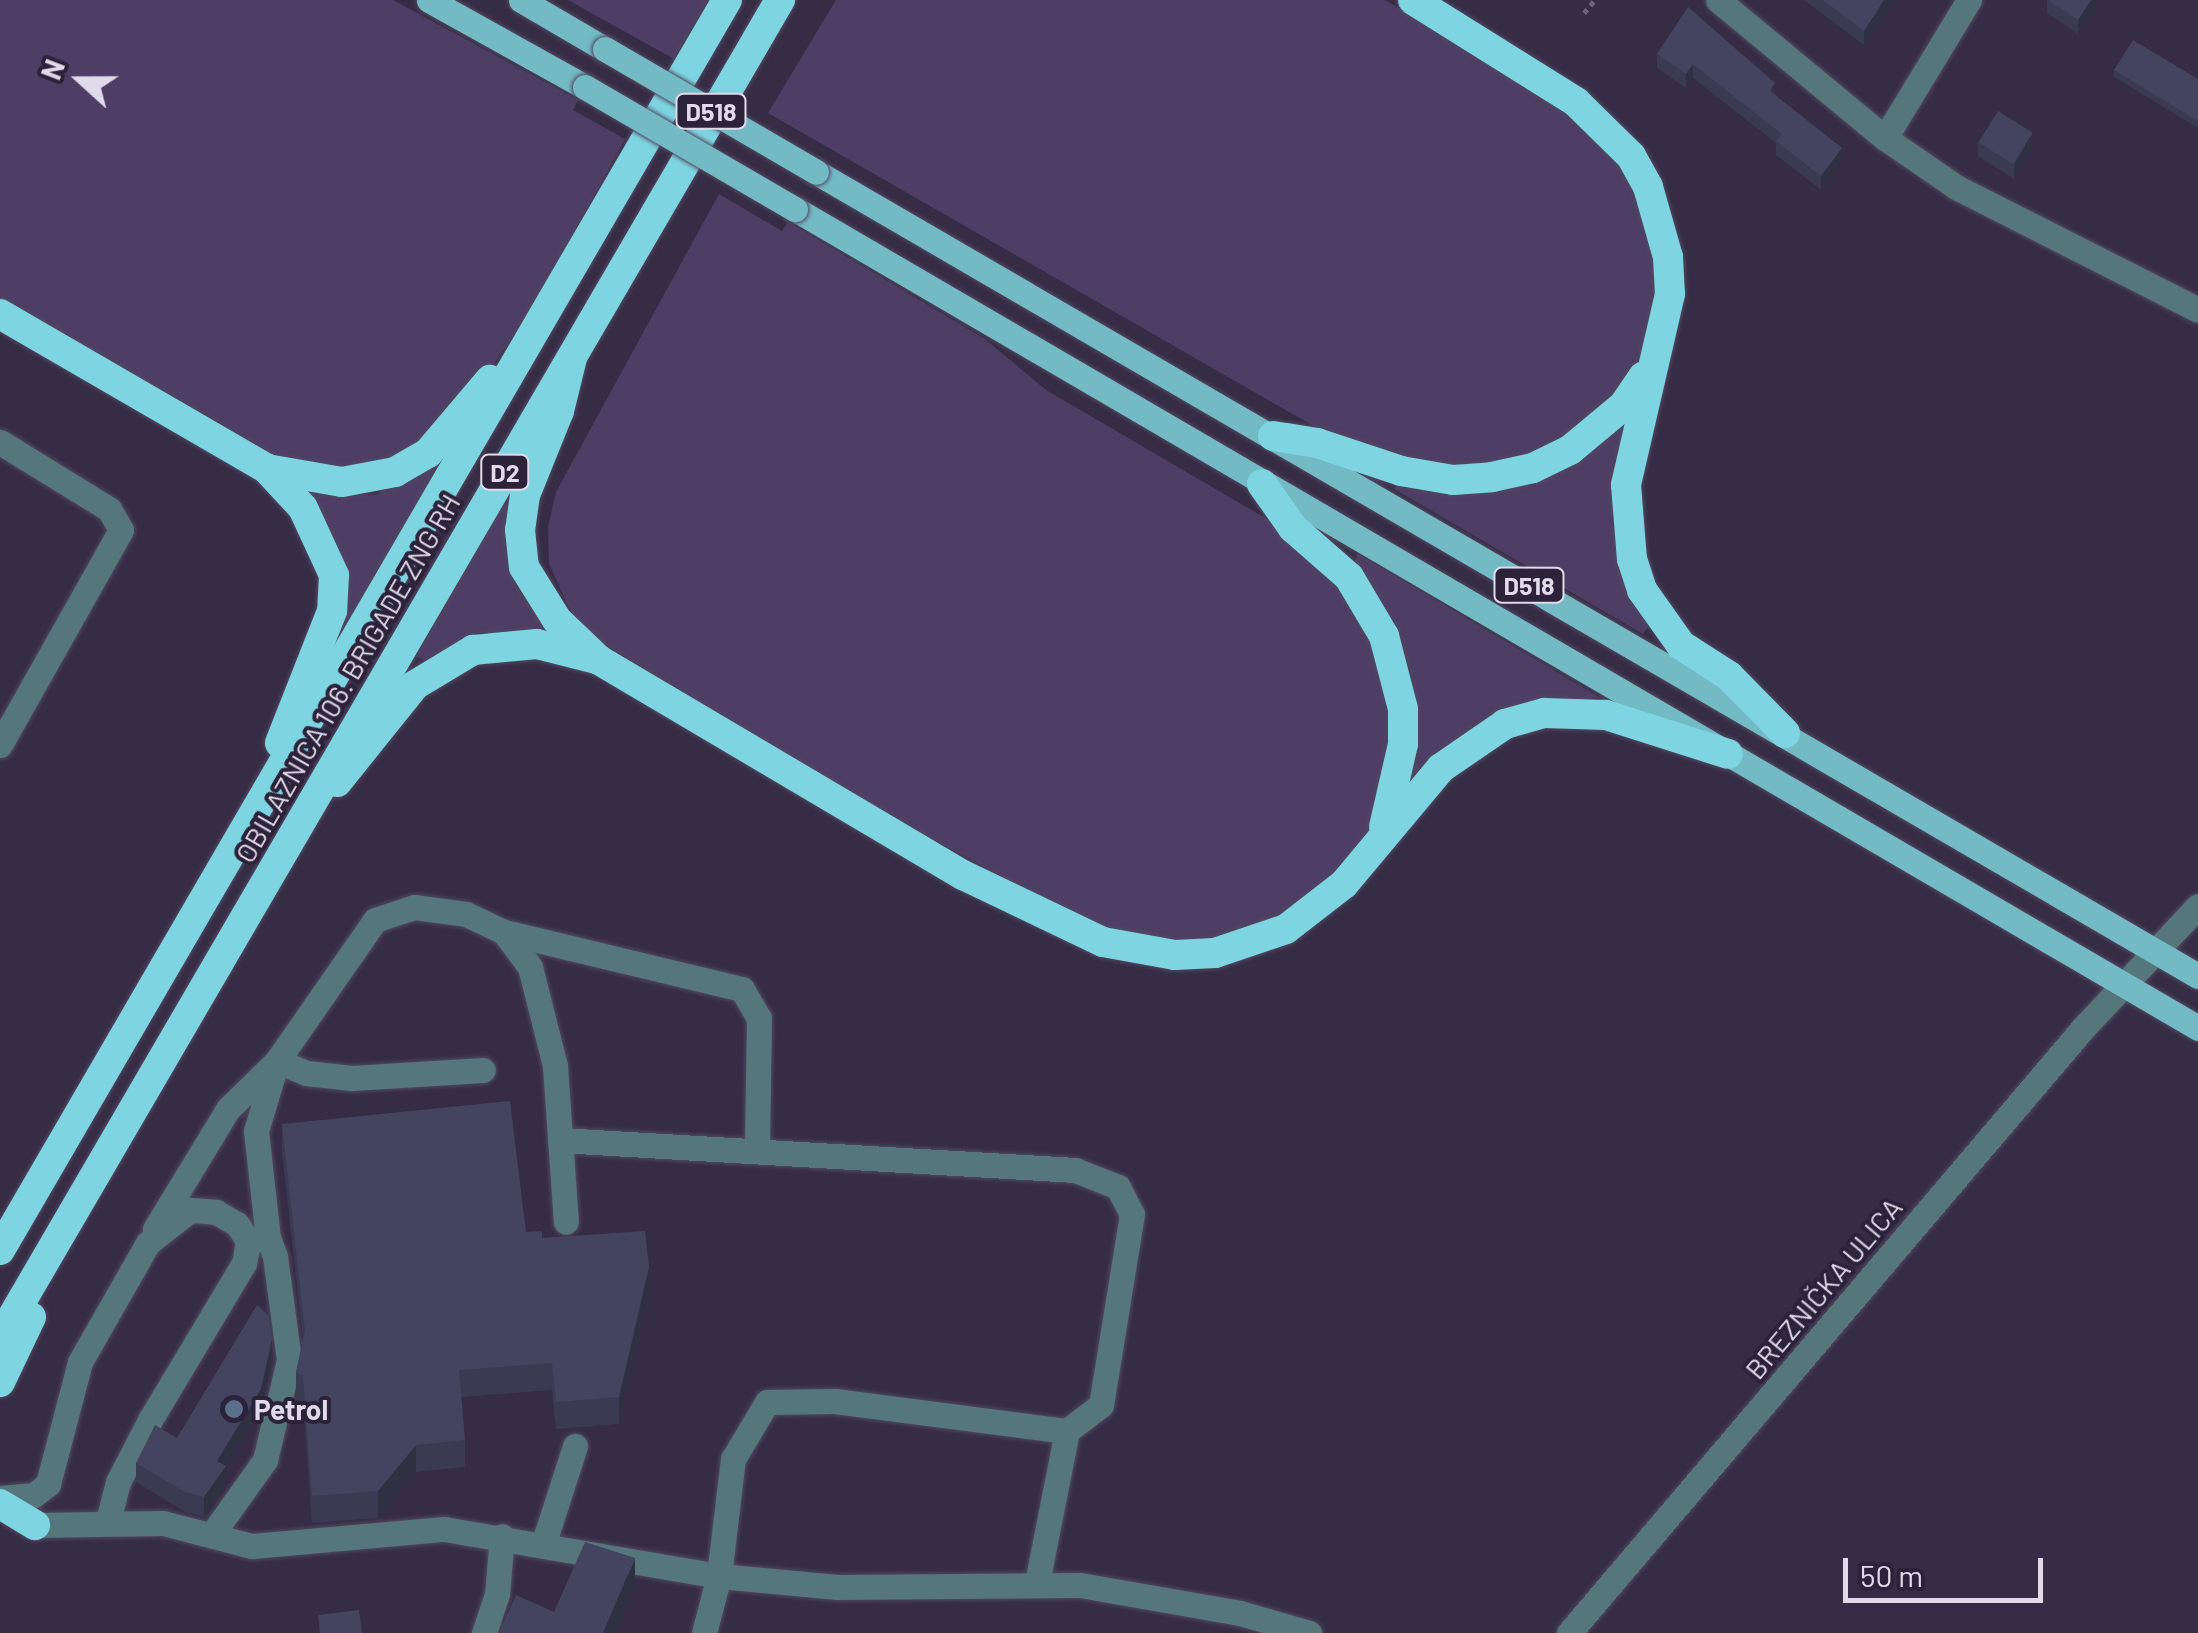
<!DOCTYPE html>
<html>
<head>
<meta charset="utf-8">
<style>
	body { margin:0 }
	#map { position:relative; width:2198px; height:1633px; overflow:hidden; background:#362c45; font-family:Barlow,sans-serif }
	div>[style] { position:absolute }
	[style*='--x'] { left:calc(var(--x)*1px); top:calc(var(--y)*1px); width:calc(var(--w)*1px); rotate:calc(var(--a)*1deg) }
	.green>* { inset:0; background:#4e3e66 }
	.path>* { height:5px; margin-top:-2.5px; transform-origin:0; background:repeating-linear-gradient(90deg,#6c647a 0 5px,transparent 0 10px) }
	.roads { filter:drop-shadow(0 0 2px #514860) drop-shadow(0 0 2px #514860) }
	.minor>* { height:25px; margin:-12.5px; padding:0 12.5px; transform-origin:12.5px; border-radius:12.5px; background:#55767b }
	.major>* { height:25px; margin:-12.5px; padding:0 12.5px; transform-origin:12.5px; border-radius:12.5px; background:#73bac4 }
	.highway>* { height:30px; margin:-15px; padding:0 15px; transform-origin:15px; border-radius:15px; background:#7ed5e1 }
	.bridges { filter:drop-shadow(0 0 2px #514860) drop-shadow(0 0 2px #514860) }
	.major-bridge>* { height:25px; margin:-12.5px; padding:0 12.5px; transform-origin:12.5px; border-radius:12.5px; background:#73bac4 }
	.wall>* { inset:0; background:#3a3a53 }
	.shaded-wall>* { inset:0; background:#303043 }
	.building>* { inset:0; background:#444460; transform-origin:0 0 }
	.dots>* { width:28px; height:28px; translate:-50% -50%; box-sizing:border-box; border:5px solid #2c223a; border-radius:50% }
	span { translate:-50% -50%; white-space:nowrap; text-align:center; line-height:1.15; -webkit-text-stroke:8px #2c223a; paint-order:stroke }
	.shield-label span { padding:2px 8px; background:#2c223a; border:2px solid; border-radius:8px; -webkit-text-stroke-width:0 }
	.shield-label { font-size:25px; color:#e0daeb; font-weight:700 }
	.street-label { font-size:28px; color:#e0daeb }
	.poi-label { font-size:28px; color:#e0daeb; font-weight:700 }
	.left { translate:0 -50%; text-align:left }
	.north { position:absolute; left:30px; top:30px; width:100px; height:100px; -webkit-text-stroke:8px #2c223a; paint-order:stroke; rotate:291deg; font-size:28px; font-weight:700; line-height:40px; text-align:center; color:#e0daeb }
	.north::after { content:''; display:block; margin:auto; width:35px; height:45px; background:#e0daeb; clip-path:polygon(50% 0,100% 100%,50% 72%,0 100%) }
	.scale { position:absolute; left:1843px; top:1558px; width:200px; height:45px; box-sizing:border-box; border:5px solid #e0daeb; border-top:0; padding-left:12px; font-size:30px; line-height:35px; white-space:nowrap; color:#e0daeb; -webkit-text-stroke:8px #2c223a; paint-order:stroke }
</style>
</head>
<body>
<div id="map">
	<div class="green">
		<i style="clip-path:polygon(0 0,393px 0,578px 100px,573px 110px,625px 139px,535px 303px,487px 374px,427px 442px,379px 472px,292px 465px,0 297px)"></i>
		<i style="clip-path:polygon(568px 0,708px 0,674px 59px)"></i>
		<i style="clip-path:polygon(836px 0,1385px 0,1557px 103px,1607px 143px,1655px 222px,1658px 321px,1634px 378px,1536px 461px,1452px 470px,1350px 447px,768px 113px)"></i>
		<i style="clip-path:polygon(719px 194px,782px 231px,788px 222px,985px 339px,1046px 390px,1272px 522px,1363px 610px,1394px 698px,1377px 826px,1345px 873px,1286px 919px,1204px 944px,1106px 932px,895px 819px,579px 629px,549px 564px,548px 527px,556px 492px)"></i>
		<i style="clip-path:polygon(1625px 423px,1612px 518px,1618px 562px,1650px 624px,1643px 634px,1394px 489px,1399px 482px,1527px 484px,1566px 469px)"></i>
		<i style="clip-path:polygon(427px 468px,436px 471px,349px 624px,340px 620px,305px 500px,310px 493px,375px 495px)"></i>
		<i style="clip-path:polygon(503px 504px,512px 508px,516px 582px,547px 628px,542px 635px,477px 633px,425px 660px,416px 657px)"></i>
		<i style="clip-path:polygon(1358px 554px,1599px 697px,1493px 717px,1450px 743px,1417px 780px,1407px 775px,1418px 728px,1411px 674px,1393px 622px,1353px 565px)"></i>
	</div>
	<div class="path">
		<i style="--x:1584;--y:13;--w:17;--a:-50"></i>
	</div>
	<div class="roads">
		<div class="minor">
			<i style="--x:1718;--y:0;--w:217;--a:39.6"></i>
			<i style="--x:1885;--y:138;--w:86;--a:34.6"></i>
			<i style="--x:1956;--y:187;--w:271;--a:26.9"></i>
			<i style="--x:1885;--y:138;--w:162;--a:-58.7"></i>
			<i style="--x:0;--y:442;--w:128;--a:31.6"></i>
			<i style="--x:109;--y:509;--w:24;--a:60"></i>
			<i style="--x:121;--y:530;--w:247;--a:119.4"></i>
			<i style="--x:504;--y:932;--w:245;--a:13.5"></i>
			<i style="--x:742;--y:989;--w:34;--a:60"></i>
			<i style="--x:759;--y:1018;--w:129;--a:90.9"></i>
			<i style="--x:560;--y:1140;--w:516;--a:3.33"></i>
			<i style="--x:1075;--y:1170;--w:46;--a:21.6"></i>
			<i style="--x:1118;--y:1187;--w:30;--a:63"></i>
			<i style="--x:1132;--y:1214;--w:193;--a:99.2"></i>
			<i style="--x:1101;--y:1405;--w:43;--a:142.6"></i>
			<i style="--x:1067;--y:1431;--w:155;--a:101.2"></i>
			<i style="--x:155;--y:1229;--w:140;--a:-58.7"></i>
			<i style="--x:228;--y:1109;--w:69;--a:-44.4"></i>
			<i style="--x:277;--y:1061;--w:31;--a:22"></i>
			<i style="--x:306;--y:1073;--w:46;--a:6.2"></i>
			<i style="--x:352;--y:1078;--w:131;--a:-3.5"></i>
			<i style="--x:268;--y:1238;--w:108;--a:-96.4"></i>
			<i style="--x:256;--y:1131;--w:73;--a:-73.3"></i>
			<i style="--x:277;--y:1061;--w:172;--a:-55.2"></i>
			<i style="--x:375;--y:920;--w:41;--a:-18.4"></i>
			<i style="--x:414;--y:907;--w:52;--a:7.7"></i>
			<i style="--x:466;--y:914;--w:42;--a:25.3"></i>
			<i style="--x:504;--y:932;--w:44;--a:53.4"></i>
			<i style="--x:530;--y:967;--w:102;--a:75.8"></i>
			<i style="--x:555;--y:1066;--w:156;--a:86"></i>
			<i style="--x:0;--y:1498;--w:34;--a:-5"></i>
			<i style="--x:34;--y:1495;--w:18;--a:-38"></i>
			<i style="--x:48;--y:1484;--w:126;--a:-75.3"></i>
			<i style="--x:80;--y:1362;--w:137;--a:-60.3"></i>
			<i style="--x:148;--y:1243;--w:53;--a:-38.2"></i>
			<i style="--x:190;--y:1210;--w:26;--a:4"></i>
			<i style="--x:216;--y:1212;--w:24;--a:30"></i>
			<i style="--x:237;--y:1224;--w:20;--a:57"></i>
			<i style="--x:248;--y:1241;--w:22;--a:100"></i>
			<i style="--x:244;--y:1263;--w:183;--a:120.9"></i>
			<i style="--x:150;--y:1420;--w:70;--a:117.3"></i>
			<i style="--x:118;--y:1482;--w:40;--a:104.4"></i>
			<i style="--x:35;--y:1525;--w:128;--a:-0.9"></i>
			<i style="--x:163;--y:1523;--w:92;--a:14.5"></i>
			<i style="--x:252;--y:1546;--w:193;--a:-5.1"></i>
			<i style="--x:444;--y:1529;--w:279;--a:9.7"></i>
			<i style="--x:719;--y:1576;--w:119;--a:5.3"></i>
			<i style="--x:837;--y:1587;--w:243;--a:-0.5"></i>
			<i style="--x:1080;--y:1585;--w:162;--a:9.9"></i>
			<i style="--x:1240;--y:1613;--w:72;--a:16.2"></i>
			<i style="--x:213;--y:1533;--w:90;--a:-54.5"></i>
			<i style="--x:265;--y:1460;--w:103;--a:-76.5"></i>
			<i style="--x:289;--y:1360;--w:105;--a:-97.7"></i>
			<i style="--x:275;--y:1256;--w:19;--a:-111"></i>
			<i style="--x:268;--y:1238;--w:15;--a:172"></i>
			<i style="--x:544;--y:1542;--w:101;--a:-72.1"></i>
			<i style="--x:484;--y:1633;--w:41;--a:-71.6"></i>
			<i style="--x:497;--y:1594;--w:58;--a:-85.1"></i>
			<i style="--x:704;--y:1633;--w:59;--a:-75.3"></i>
			<i style="--x:719;--y:1576;--w:118;--a:-83.2"></i>
			<i style="--x:733;--y:1459;--w:66;--a:-59.2"></i>
			<i style="--x:767;--y:1402;--w:68;--a:-0.8"></i>
			<i style="--x:835;--y:1401;--w:234;--a:7.4"></i>
			<i style="--x:1569;--y:1633;--w:795;--a:-49.64"></i>
			<i style="--x:2084;--y:1027;--w:166;--a:-46.7"></i>
		</div>
		<div class="major">
			<i style="--x:429;--y:0;--w:179;--a:29.1"></i>
			<i style="--x:521;--y:0;--w:97;--a:30.3"></i>
			<i style="--x:816;--y:172;--w:1599;--a:30.19"></i>
			<i style="--x:795;--y:209;--w:1625;--a:30.27"></i>
		</div>
		<div class="highway">
			<i style="--x:1413;--y:0;--w:192;--a:32"></i>
			<i style="--x:1576;--y:102;--w:77;--a:44.5"></i>
			<i style="--x:1631;--y:156;--w:35;--a:61"></i>
			<i style="--x:1648;--y:187;--w:73;--a:74.1"></i>
			<i style="--x:1668;--y:257;--w:37;--a:87"></i>
			<i style="--x:1670;--y:294;--w:196;--a:103"></i>
			<i style="--x:1626;--y:485;--w:74;--a:85.4"></i>
			<i style="--x:1632;--y:559;--w:33;--a:72"></i>
			<i style="--x:1642;--y:590;--w:67;--a:54.7"></i>
			<i style="--x:1681;--y:645;--w:57;--a:32.9"></i>
			<i style="--x:1729;--y:676;--w:80;--a:45.5"></i>
			<i style="--x:0;--y:314;--w:307;--a:30.1"></i>
			<i style="--x:266;--y:468;--w:54;--a:47.2"></i>
			<i style="--x:303;--y:508;--w:74;--a:65.2"></i>
			<i style="--x:334;--y:575;--w:36;--a:93"></i>
			<i style="--x:332;--y:611;--w:142;--a:111.5"></i>
			<i style="--x:572;--y:358;--w:55;--a:103.8"></i>
			<i style="--x:559;--y:411;--w:91;--a:112"></i>
			<i style="--x:525;--y:495;--w:35;--a:98"></i>
			<i style="--x:520;--y:530;--w:37;--a:84"></i>
			<i style="--x:524;--y:567;--w:62;--a:58.1"></i>
			<i style="--x:557;--y:620;--w:58;--a:43.6"></i>
			<i style="--x:599;--y:660;--w:423;--a:30.6"></i>
			<i style="--x:963;--y:875;--w:155;--a:25.6"></i>
			<i style="--x:1103;--y:942;--w:73;--a:10.2"></i>
			<i style="--x:1175;--y:955;--w:40;--a:-2.9"></i>
			<i style="--x:1215;--y:953;--w:75;--a:-18.7"></i>
			<i style="--x:1286;--y:929;--w:73;--a:-37.8"></i>
			<i style="--x:1344;--y:884;--w:151;--a:-50.1"></i>
			<i style="--x:1441;--y:768;--w:78;--a:-34.5"></i>
			<i style="--x:1505;--y:724;--w:41;--a:-15.8"></i>
			<i style="--x:1544;--y:713;--w:62;--a:1.8"></i>
			<i style="--x:1606;--y:715;--w:128;--a:17.7"></i>
			<i style="--x:1273;--y:436;--w:45;--a:9"></i>
			<i style="--x:1317;--y:443;--w:89;--a:18.4"></i>
			<i style="--x:1401;--y:471;--w:53;--a:9.8"></i>
			<i style="--x:1453;--y:480;--w:39;--a:-4"></i>
			<i style="--x:1492;--y:477;--w:42;--a:-12.4"></i>
			<i style="--x:1533;--y:468;--w:41;--a:-25.9"></i>
			<i style="--x:1570;--y:450;--w:70;--a:-39.8"></i>
			<i style="--x:1624;--y:405;--w:34;--a:-56"></i>
			<i style="--x:267;--y:469;--w:76;--a:9.8"></i>
			<i style="--x:342;--y:482;--w:54;--a:-10.7"></i>
			<i style="--x:395;--y:472;--w:38;--a:-30"></i>
			<i style="--x:428;--y:453;--w:96;--a:-49.7"></i>
			<i style="--x:1262;--y:484;--w:54;--a:54.8"></i>
			<i style="--x:1293;--y:528;--w:74;--a:41.2"></i>
			<i style="--x:1349;--y:577;--w:69;--a:59.3"></i>
			<i style="--x:1384;--y:636;--w:75;--a:75.4"></i>
			<i style="--x:1403;--y:709;--w:35;--a:90"></i>
			<i style="--x:1403;--y:744;--w:85;--a:102.9"></i>
			<i style="--x:337;--y:782;--w:124;--a:-51.2"></i>
			<i style="--x:415;--y:685;--w:68;--a:-31.1"></i>
			<i style="--x:473;--y:650;--w:64;--a:-5.4"></i>
			<i style="--x:537;--y:644;--w:61;--a:14.3"></i>
			<i style="--x:0;--y:1250;--w:1446;--a:-59.82"></i>
			<i style="--x:0;--y:1338;--w:1549;--a:-59.76"></i>
			<i style="--x:0;--y:1382;--w:72;--a:-64.5"></i>
			<i style="--x:0;--y:1504;--w:41;--a:31"></i>
		</div>
	</div>
	<div class="bridges">
		<div class="major-bridge">
			<i style="--x:605;--y:49;--w:244;--a:30.2"></i>
			<i style="--x:585;--y:87;--w:243;--a:30.2"></i>
		</div>
	</div>
	<div class="wall">
		<i style="clip-path:polygon(1804px 0,1894px 0,1864px 45px)"></i>
		<i style="clip-path:polygon(2047px 0,2100px 0,2078px 34px,2047px 13px)"></i>
		<i style="clip-path:polygon(1688px 7px,1842px 162px,1821px 190px,1776px 155px,1776px 143px,1693px 78px,1686px 88px,1657px 68px,1657px 54px)"></i>
		<i style="clip-path:polygon(2114px 70px,2198px 79px,2198px 128px,2114px 77px)"></i>
		<i style="clip-path:polygon(1978px 142px,2033px 147px,2014px 179px,1978px 156px)"></i>
		<i style="clip-path:polygon(282px 1124px,542px 1238px,649px 1294px,619px 1424px,556px 1429px,552px 1390px,461px 1397px,465px 1440px,465px 1467px,416px 1472px,378px 1518px,312px 1523px,303px 1403px,296px 1399px,296px 1373px,303px 1340px,282px 1151px)"></i>
		<i style="clip-path:polygon(272px 1359px,261px 1409px,226px 1467px,226px 1486px,204px 1517px,185px 1512px,136px 1482px,136px 1463px,177px 1438px)"></i>
	</div>
	<div class="shaded-wall">
		<i style="clip-path:polygon(1884px 0,1894px 0,1864px 45px,1864px 31px)"></i>
		<i style="clip-path:polygon(2091px 0,2100px 0,2078px 34px,2078px 20px)"></i>
		<i style="clip-path:polygon(1693px 64px,1693px 78px,1686px 88px,1686px 74px)"></i>
		<i style="clip-path:polygon(2033px 133px,2033px 147px,2014px 179px,2014px 165px)"></i>
		<i style="clip-path:polygon(1842px 148px,1842px 162px,1821px 190px,1821px 176px)"></i>
		<i style="clip-path:polygon(649px 1267px,649px 1294px,619px 1424px,619px 1397px)"></i>
		<i style="clip-path:polygon(272px 1339px,272px 1359px,261px 1409px,226px 1467px,226px 1486px,204px 1517px,204px 1497px,217px 1461px)"></i>
		<i style="clip-path:polygon(416px 1445px,416px 1472px,378px 1518px,378px 1491px)"></i>
		<i style="clip-path:polygon(635px 1558px,635px 1586px,615px 1633px,603px 1633px)"></i>
	</div>
	<div class="building">
		<i style="clip-path:polygon(1823px 0,1884px 0,1864px 31px)"></i>
		<i style="clip-path:polygon(2048px 0,2091px 0,2078px 20px)"></i>
		<i style="clip-path:polygon(1688px 7px,1775px 83px,1770px 91px,1842px 148px,1821px 176px,1776px 141px,1782px 134px,1693px 64px,1686px 74px,1657px 54px)"></i>
		<i style="clip-path:polygon(2133px 40px,2198px 79px,2198px 121px,2114px 70px)"></i>
		<i style="left:1998px;top:111px;width:41px;height:37px;rotate:32deg"></i>
		<i style="clip-path:polygon(510px 1101px,526px 1232px,542px 1231px,542px 1238px,645px 1231px,649px 1267px,619px 1397px,556px 1402px,552px 1363px,459px 1370px,465px 1440px,416px 1445px,378px 1491px,312px 1496px,303px 1376px,296px 1373px,305px 1331px,282px 1124px)"></i>
		<i style="clip-path:polygon(257px 1305px,269px 1316px,272px 1339px,261px 1389px,217px 1461px,226px 1466px,204px 1497px,185px 1492px,136px 1463px,155px 1425px,177px 1438px)"></i>
		<i style="clip-path:polygon(585px 1542px,635px 1558px,603px 1633px,499px 1633px,516px 1595px,554px 1612px)"></i>
		<i style="clip-path:polygon(359px 1610px,362px 1633px,320px 1633px,318px 1615px)"></i>
	</div>
	<div class="dots">
		<i style="left:234px;top:1409px;background:#5c6f8a"></i>
	</div>
	<div class="shield-label">
		<span style="left:711px;top:111px">D518</span>
		<span style="left:505px;top:472px">D2</span>
		<span style="left:1529px;top:585px">D518</span>
	</div>
	<div class="street-label">
		<span style="left:347px;top:678px;rotate:-60deg">OBILAZNICA 106. BRIGADE ZNG RH</span>
		<span style="left:1823px;top:1288px;rotate:-50deg">BREZNIČKA ULICA</span>
	</div>
	<div class="poi-label">
		<span class="left" style="left:254px;top:1409px">Petrol</span>
	</div>
	<div class="north">N</div>
	<div class="scale">50 m</div>
</div>
</body>
</html>
